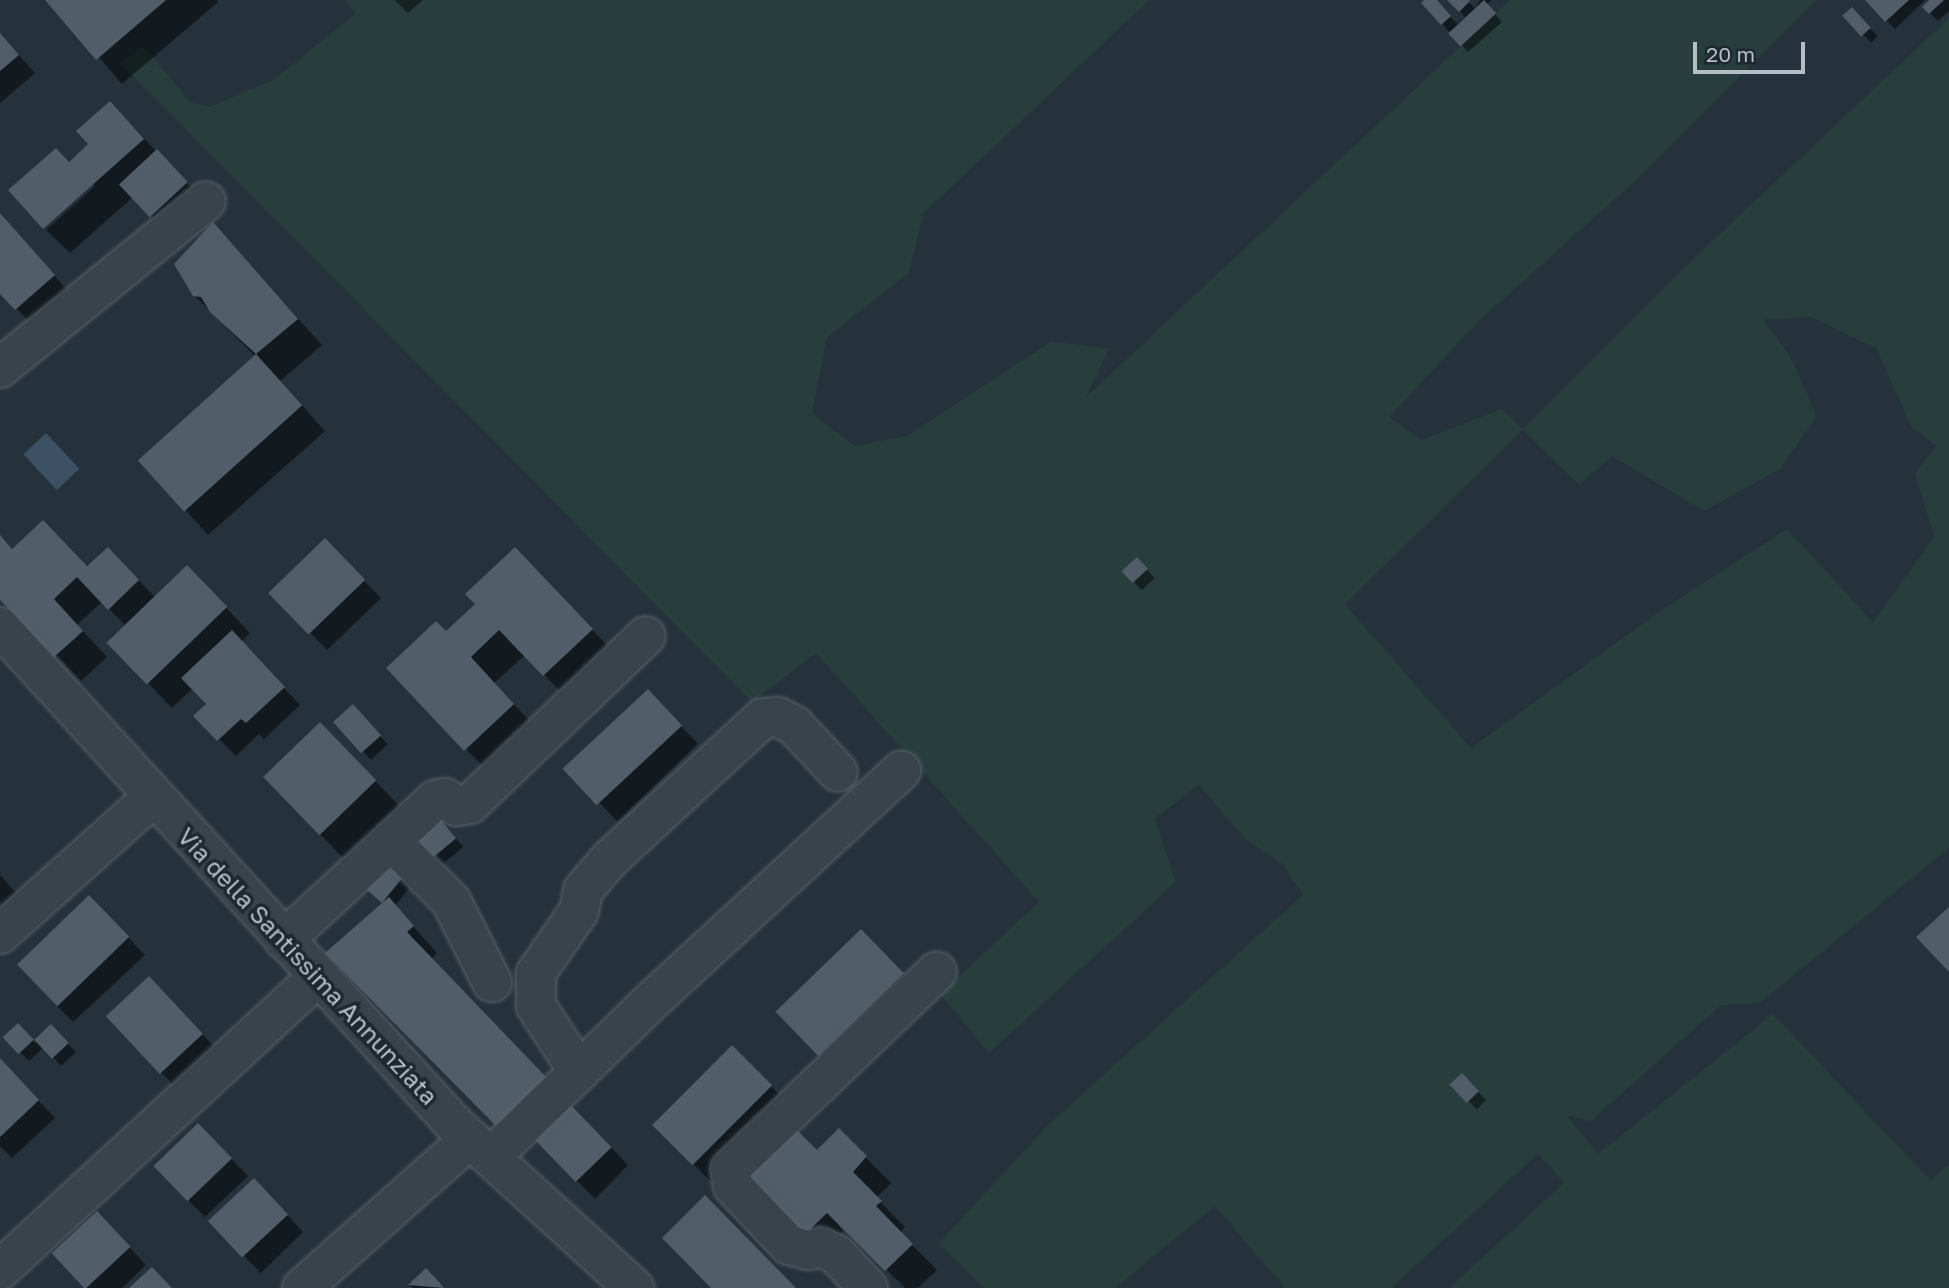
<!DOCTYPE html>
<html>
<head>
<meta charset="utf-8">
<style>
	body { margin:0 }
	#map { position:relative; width:1949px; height:1288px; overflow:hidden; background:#25313b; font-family:"Golos Text",sans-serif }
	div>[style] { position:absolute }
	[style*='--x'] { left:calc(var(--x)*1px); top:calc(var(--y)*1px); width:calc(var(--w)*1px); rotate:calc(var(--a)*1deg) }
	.green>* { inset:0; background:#283e3d }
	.water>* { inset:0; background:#3c5163; transform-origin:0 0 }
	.shadow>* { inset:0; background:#0007; transform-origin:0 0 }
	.building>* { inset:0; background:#515e69; transform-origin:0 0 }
	.roads { filter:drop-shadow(0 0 2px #576169) drop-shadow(0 0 2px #576169) }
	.minor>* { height:38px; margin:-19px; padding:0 19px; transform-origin:19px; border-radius:19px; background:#39434b }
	span { translate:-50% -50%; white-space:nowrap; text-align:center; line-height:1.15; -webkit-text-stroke:7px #1e2830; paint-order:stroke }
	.street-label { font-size:24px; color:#b5bec7 }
	.scale { position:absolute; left:1693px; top:42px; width:112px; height:32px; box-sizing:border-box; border:4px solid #b5bec7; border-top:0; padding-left:9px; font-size:21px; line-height:24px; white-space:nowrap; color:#b5bec7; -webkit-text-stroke:5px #1e2830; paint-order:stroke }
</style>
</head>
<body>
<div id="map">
	<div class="green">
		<i style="clip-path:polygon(evenodd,344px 0,1149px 0,923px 214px,909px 273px,827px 337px,812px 413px,854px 446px,907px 436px,1052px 341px,1109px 349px,1086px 397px,1510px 0,1816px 0,1637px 179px,1479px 321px,1389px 417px,1422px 440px,1501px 409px,1523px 429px,1687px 265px,1949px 18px,1949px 848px,1761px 1002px,1720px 1006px,1591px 1121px,1567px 1116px,1598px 1154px,1773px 1014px,1930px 1180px,1949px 1165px,1949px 1288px,1449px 1288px,1564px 1183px,1538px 1154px,1391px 1288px,1285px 1288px,1215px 1206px,1115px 1288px,984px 1288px,938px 1244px,1049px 1124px,1303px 895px,1282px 864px,1244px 838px,1199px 785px,1155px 818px,1176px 882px,989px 1053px,940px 994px,1039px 902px,816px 653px,752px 702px,120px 63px,143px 47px,191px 102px,209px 107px,275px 79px,355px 14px,344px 0,1811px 317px,1877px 349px,1911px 427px,1937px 446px,1915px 473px,1934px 537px,1873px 622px,1787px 529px,1660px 611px,1471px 748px,1345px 604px,1523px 430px,1579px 485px,1612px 456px,1704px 511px,1780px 469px,1817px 416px,1790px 356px,1763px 319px,1811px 317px)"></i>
	</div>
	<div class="water">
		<i style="left:46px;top:433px;width:49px;height:31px;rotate:47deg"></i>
	</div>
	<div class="shadow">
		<i style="clip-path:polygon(50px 0,217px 0,218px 2px,122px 84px)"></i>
		<i style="clip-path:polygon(395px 0,423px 0,408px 13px)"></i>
		<i style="clip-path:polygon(1427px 0,1434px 0,1457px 24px,1465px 17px,1450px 0,1467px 0,1475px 8px,1480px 0,1492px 0,1487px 5px,1502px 22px,1468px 52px,1423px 3px)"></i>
		<i style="clip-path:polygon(1867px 0,1925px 0,1895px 29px)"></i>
		<i style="clip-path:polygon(1931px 0,1949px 0,1949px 11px,1938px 21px,1924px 7px)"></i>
		<i style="left:1852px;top:10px;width:37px;height:9px;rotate:46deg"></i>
		<i style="clip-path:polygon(0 34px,35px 73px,0 103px)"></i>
		<i style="clip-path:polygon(110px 103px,203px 200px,168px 233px,133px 197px,70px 253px,46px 230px,95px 186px,69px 164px,90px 145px)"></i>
		<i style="clip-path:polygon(0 215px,70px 293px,33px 326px,0 291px)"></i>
		<i style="clip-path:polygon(213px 225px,322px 345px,280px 381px,325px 431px,208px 535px,140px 460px,256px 357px,194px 295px)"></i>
		<i style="clip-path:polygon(0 536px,13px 550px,133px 574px,155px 597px,212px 593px,250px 633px,241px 642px,300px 705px,264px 739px,259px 734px,236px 756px,196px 716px,209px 704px,193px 688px,172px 708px,108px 641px,125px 625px,102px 602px,77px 625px,107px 657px,81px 681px,0 597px)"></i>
		<i style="clip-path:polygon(342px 558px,381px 598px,327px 650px,271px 592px)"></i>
		<i style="left:1137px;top:559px;width:26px;height:18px;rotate:47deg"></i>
		<i style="clip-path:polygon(540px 574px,617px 656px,569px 700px,525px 655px,494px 683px,538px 730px,491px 775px,388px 668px)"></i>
		<i style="left:648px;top:692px;width:72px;height:112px;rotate:46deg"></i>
		<i style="left:353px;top:707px;width:51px;height:23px;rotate:47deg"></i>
		<i style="clip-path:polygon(345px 749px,400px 807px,344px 859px,265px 776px)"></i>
		<i style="clip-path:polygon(448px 829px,463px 847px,437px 869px,429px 860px)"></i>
		<i style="clip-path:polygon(387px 866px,410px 887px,395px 906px,437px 953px,431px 959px,628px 1165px,595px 1199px,537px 1140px,524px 1152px,327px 953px,384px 903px,376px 897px)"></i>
		<i style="clip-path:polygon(0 875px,16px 893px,0 907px)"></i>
		<i style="clip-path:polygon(106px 914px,145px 955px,73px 1022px,56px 1005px)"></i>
		<i style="left:861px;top:932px;width:95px;height:115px;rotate:45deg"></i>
		<i style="clip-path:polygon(166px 995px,219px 1052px,178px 1090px,108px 1016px)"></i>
		<i style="clip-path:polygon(18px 1025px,35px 1043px,51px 1027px,76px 1052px,61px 1066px,44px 1047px,29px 1061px,6px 1037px)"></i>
		<i style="left:732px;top:1047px;width:91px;height:110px;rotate:45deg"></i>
		<i style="clip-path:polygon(0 1061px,55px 1118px,12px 1158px,0 1146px)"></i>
		<i style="left:1462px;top:1076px;width:34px;height:13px;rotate:45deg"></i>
		<i style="clip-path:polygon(839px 1131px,891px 1183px,876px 1198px,905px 1227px,900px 1233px,937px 1270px,918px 1288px,905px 1288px,829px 1212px,843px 1231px,818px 1255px,745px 1181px,817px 1152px)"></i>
		<i style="clip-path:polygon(215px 1142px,248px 1176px,205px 1217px,188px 1200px)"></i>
		<i style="clip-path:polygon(270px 1197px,303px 1232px,261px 1273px,244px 1256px)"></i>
		<i style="clip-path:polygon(113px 1230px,146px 1265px,122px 1288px,86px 1288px,54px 1253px)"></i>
		<i style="clip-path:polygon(426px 1271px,444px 1288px,413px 1288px,410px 1285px)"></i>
	</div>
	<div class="building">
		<i style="clip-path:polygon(45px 0,166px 0,96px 60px)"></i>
		<i style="clip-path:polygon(1424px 0,1437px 0,1451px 16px,1441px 25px,1421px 3px)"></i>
		<i style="clip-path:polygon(1447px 0,1469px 0,1470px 1px,1459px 12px)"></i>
		<i style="left:1484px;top:0;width:18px;height:49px;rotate:47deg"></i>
		<i style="clip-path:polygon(1865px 0,1909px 0,1885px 22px)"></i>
		<i style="clip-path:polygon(1929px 0,1944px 0,1929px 14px,1922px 7px)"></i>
		<i style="left:1852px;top:7px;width:28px;height:13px;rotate:48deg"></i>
		<i style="clip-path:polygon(0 33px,19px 55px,0 71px)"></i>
		<i style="clip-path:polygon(110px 101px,144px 139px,43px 229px,8px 190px,56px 148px,69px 162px,88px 144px,76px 131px)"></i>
		<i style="left:157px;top:149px;width:45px;height:52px;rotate:47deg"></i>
		<i style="clip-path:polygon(0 213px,55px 275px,15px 310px,0 294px)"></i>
		<i style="clip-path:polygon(213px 222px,298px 319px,256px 354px,210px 312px,201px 297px,193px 296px,174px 264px)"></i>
		<i style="left:256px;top:354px;width:69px;height:159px;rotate:48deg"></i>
		<i style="clip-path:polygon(43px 520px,87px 566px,108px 547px,139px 580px,108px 610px,77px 577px,54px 599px,83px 631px,54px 657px,0 600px,0 535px,12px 549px)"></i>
		<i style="left:325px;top:538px;width:58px;height:79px;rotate:46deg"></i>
		<i style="clip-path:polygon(515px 547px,593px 629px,543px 676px,499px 630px,471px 657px,514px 704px,464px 751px,386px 668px,436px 621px,446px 631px,475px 604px,465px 594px)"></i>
		<i style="left:1137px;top:557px;width:16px;height:21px;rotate:47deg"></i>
		<i style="left:187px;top:565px;width:58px;height:112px;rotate:46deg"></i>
		<i style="clip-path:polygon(232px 630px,285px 687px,246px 723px,241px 719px,217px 741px,193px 716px,206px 704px,181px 678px)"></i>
		<i style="left:648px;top:689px;width:50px;height:117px;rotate:47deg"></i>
		<i style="left:353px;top:704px;width:42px;height:27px;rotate:48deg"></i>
		<i style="left:320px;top:722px;width:81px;height:79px;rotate:46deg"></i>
		<i style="left:440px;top:819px;width:25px;height:37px;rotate:50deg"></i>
		<i style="clip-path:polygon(387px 863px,403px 877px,382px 903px,389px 897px,414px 926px,407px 932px,548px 1079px,498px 1128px,325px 953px,382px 903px,366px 889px)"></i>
		<i style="left:89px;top:895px;width:58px;height:100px;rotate:46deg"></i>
		<i style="clip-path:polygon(1949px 907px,1949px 972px,1916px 937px)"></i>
		<i style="left:861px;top:929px;width:62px;height:119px;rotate:46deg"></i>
		<i style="left:149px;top:976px;width:79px;height:59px;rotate:47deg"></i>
		<i style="left:18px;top:1023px;width:23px;height:21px;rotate:47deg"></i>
		<i style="left:51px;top:1024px;width:26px;height:23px;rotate:47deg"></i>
		<i style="left:732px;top:1045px;width:57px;height:113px;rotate:45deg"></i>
		<i style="clip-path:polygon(0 1058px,39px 1100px,0 1137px)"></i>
		<i style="left:1462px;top:1073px;width:25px;height:17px;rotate:47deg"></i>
		<i style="left:565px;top:1099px;width:67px;height:50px;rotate:46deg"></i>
		<i style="left:198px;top:1123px;width:49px;height:62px;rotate:46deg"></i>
		<i style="clip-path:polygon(839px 1128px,867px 1156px,853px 1172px,882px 1201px,876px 1206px,913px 1244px,885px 1271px,827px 1213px,800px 1239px,743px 1181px,796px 1129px,817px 1150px)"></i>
		<i style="left:254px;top:1178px;width:50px;height:63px;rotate:47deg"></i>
		<i style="clip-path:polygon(705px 1195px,796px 1288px,711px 1288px,662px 1238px)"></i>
		<i style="left:97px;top:1211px;width:49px;height:62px;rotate:47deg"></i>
		<i style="clip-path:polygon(152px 1267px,172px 1288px,129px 1288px)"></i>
		<i style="clip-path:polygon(426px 1268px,439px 1282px,444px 1288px,408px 1285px)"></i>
	</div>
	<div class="roads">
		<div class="minor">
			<i style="--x:0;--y:368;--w:265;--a:-39"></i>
			<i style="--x:0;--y:627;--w:673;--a:47.59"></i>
			<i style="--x:454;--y:1124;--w:244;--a:42.3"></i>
			<i style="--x:391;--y:841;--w:85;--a:45"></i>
			<i style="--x:451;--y:901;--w:91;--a:63.2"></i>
			<i style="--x:0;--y:934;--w:204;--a:-41.8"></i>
			<i style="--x:284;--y:940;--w:206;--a:-42.8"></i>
			<i style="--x:435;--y:800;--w:10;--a:-11"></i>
			<i style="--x:445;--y:798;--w:14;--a:36"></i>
			<i style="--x:456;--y:806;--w:14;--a:-8"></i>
			<i style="--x:470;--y:804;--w:243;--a:-43.7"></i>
			<i style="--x:579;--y:1072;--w:79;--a:-123.1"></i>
			<i style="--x:536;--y:1006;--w:33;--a:-90"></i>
			<i style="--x:536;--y:973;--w:75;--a:-55.3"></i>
			<i style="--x:579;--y:911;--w:21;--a:-79"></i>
			<i style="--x:583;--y:890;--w:41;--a:-48.9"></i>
			<i style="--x:610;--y:859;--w:208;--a:-42.7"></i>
			<i style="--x:763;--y:718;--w:15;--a:-4"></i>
			<i style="--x:778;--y:717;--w:18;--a:27"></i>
			<i style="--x:794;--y:725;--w:64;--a:46.9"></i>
			<i style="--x:491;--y:1157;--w:214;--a:-44.2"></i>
			<i style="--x:644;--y:1008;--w:350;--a:-42.7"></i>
			<i style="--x:0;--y:1270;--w:432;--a:-42.7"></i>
			<i style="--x:302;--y:1288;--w:225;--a:-41.6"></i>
			<i style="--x:868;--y:1288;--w:45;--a:-133.2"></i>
			<i style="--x:837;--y:1255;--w:18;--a:-153"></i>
			<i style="--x:821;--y:1247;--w:13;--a:167"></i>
			<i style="--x:808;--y:1250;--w:20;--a:-165"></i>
			<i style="--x:789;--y:1245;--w:81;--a:-133.5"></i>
			<i style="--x:733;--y:1186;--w:17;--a:-100"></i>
			<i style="--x:730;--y:1169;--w:286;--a:-43.7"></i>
		</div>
	</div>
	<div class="street-label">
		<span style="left:308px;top:966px;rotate:47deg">Via della Santissima Annunziata</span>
	</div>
	<div class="scale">20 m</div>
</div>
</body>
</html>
